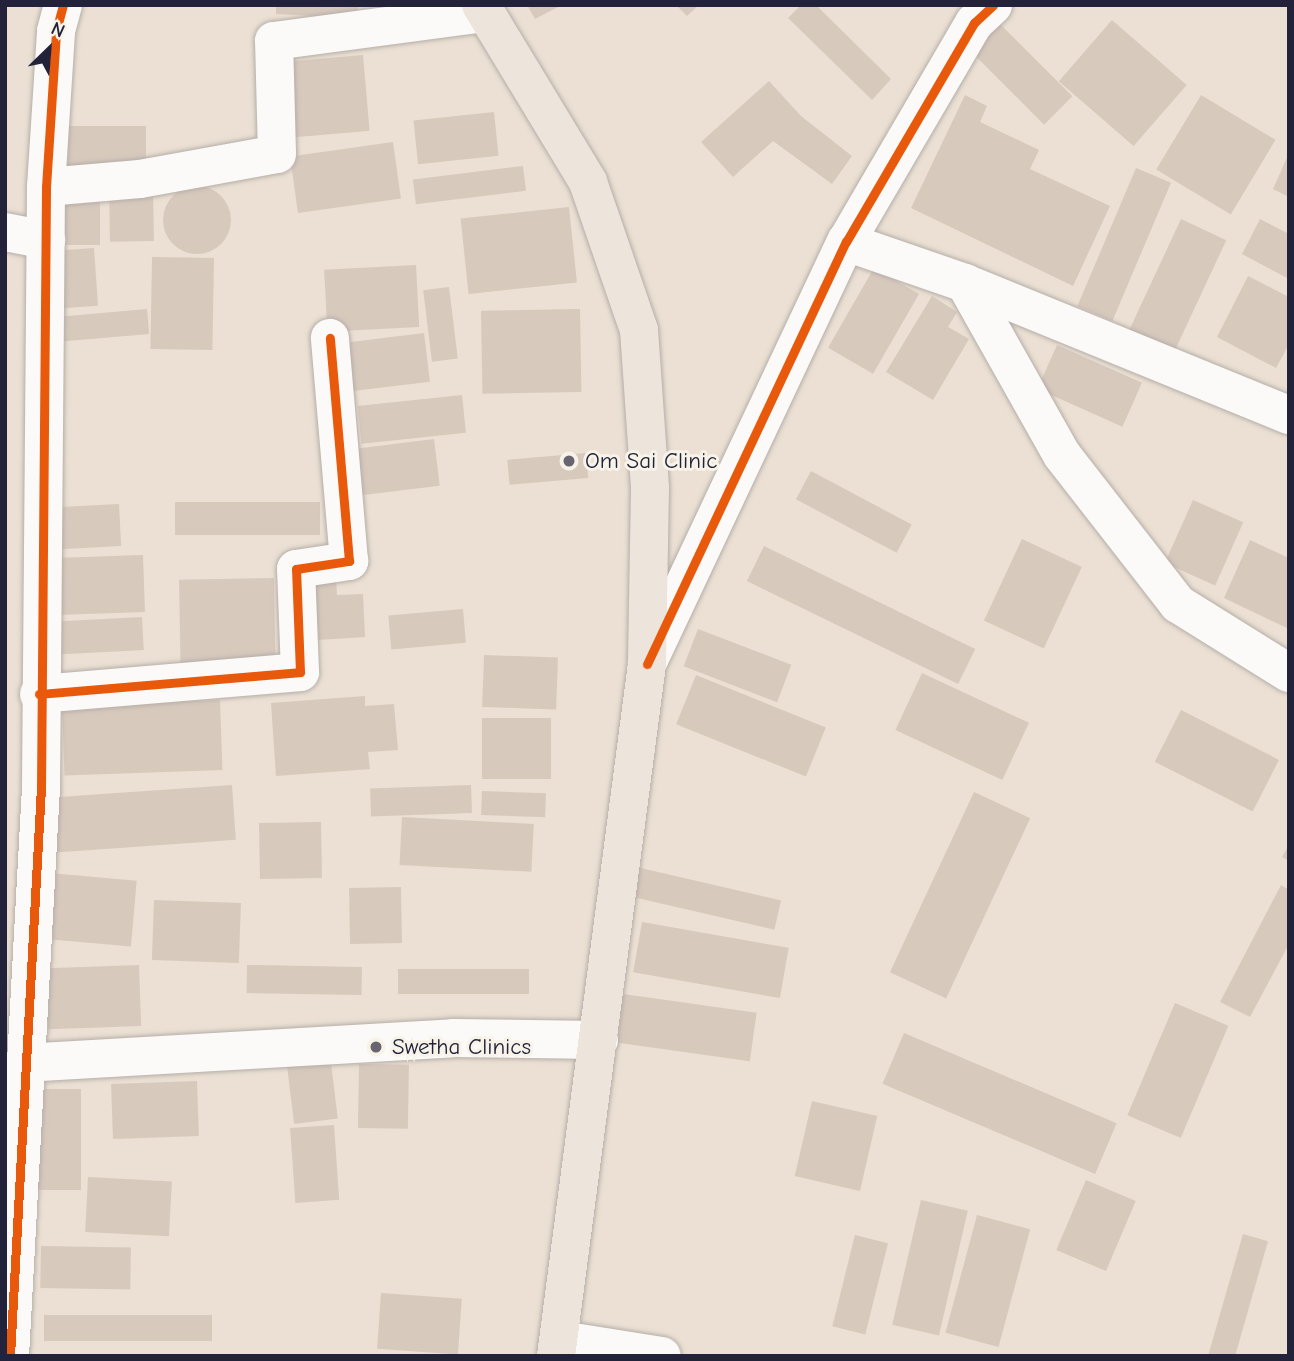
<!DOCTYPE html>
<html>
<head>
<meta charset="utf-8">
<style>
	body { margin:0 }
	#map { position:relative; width:1294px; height:1361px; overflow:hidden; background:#ebe0d3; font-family:"Comic Neue",sans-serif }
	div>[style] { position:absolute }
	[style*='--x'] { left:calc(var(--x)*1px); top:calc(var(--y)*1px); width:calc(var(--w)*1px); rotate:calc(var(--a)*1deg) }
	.building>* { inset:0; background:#d8c9bd; transform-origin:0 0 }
	.round { border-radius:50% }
	.roads { filter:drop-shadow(0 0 2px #b5aea8) drop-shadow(0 0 2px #b5aea8) }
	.street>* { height:38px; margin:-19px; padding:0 19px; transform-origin:19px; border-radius:19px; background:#fcfaf8 }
	.highway>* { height:38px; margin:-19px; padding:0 19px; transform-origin:19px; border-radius:19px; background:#ede4dc }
	.cycleway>* { height:9px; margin:-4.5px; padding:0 4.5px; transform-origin:4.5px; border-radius:4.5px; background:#e8590c }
	.dots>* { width:19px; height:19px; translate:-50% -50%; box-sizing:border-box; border:4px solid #f7f3e8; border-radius:50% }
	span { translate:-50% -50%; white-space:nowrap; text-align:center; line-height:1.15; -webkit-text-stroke:6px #f7f3e8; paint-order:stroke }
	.poi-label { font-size:23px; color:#22223b }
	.left { translate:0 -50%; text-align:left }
	.frame { position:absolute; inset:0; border:7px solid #22223b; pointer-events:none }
	.north { position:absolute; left:14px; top:14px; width:70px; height:70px; -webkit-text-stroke:5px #f7f3e8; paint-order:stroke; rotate:25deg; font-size:19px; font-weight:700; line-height:28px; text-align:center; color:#22223b }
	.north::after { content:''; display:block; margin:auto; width:24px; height:32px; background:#22223b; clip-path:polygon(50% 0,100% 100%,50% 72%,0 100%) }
</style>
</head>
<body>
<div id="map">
	<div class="building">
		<i style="clip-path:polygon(276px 5px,358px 5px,357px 18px,276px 14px)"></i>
		<i style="clip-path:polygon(527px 5px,562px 5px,535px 19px)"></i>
		<i style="clip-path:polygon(676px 5px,699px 5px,687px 16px)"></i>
		<i style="clip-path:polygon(801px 5px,816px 5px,891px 79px,872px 100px,788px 18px)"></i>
		<i style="left:996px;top:20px;width:108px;height:40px;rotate:45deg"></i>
		<i style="left:1112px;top:20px;width:99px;height:81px;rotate:41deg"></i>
		<i style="left:363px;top:55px;width:76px;height:78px;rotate:85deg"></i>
		<i style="clip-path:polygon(769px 81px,801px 116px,852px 156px,832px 184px,773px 141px,733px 177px,701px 142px)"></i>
		<i style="clip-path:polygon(965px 95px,987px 106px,980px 122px,1039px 150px,1030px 169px,1110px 206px,1073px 286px,911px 208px)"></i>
		<i style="left:1201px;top:95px;width:87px;height:87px;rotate:31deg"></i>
		<i style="left:494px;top:112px;width:44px;height:81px;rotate:84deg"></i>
		<i style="left:68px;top:126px;width:78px;height:41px"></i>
		<i style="left:393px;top:142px;width:57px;height:104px;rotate:82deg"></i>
		<i style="clip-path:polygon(1289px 153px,1289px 197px,1273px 189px)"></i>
		<i style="left:523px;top:166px;width:25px;height:111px;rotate:83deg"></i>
		<i style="left:1136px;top:168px;width:38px;height:150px;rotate:23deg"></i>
		<i class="round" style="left:163px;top:186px;width:68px;height:68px"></i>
		<i style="left:153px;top:186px;width:55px;height:44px;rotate:89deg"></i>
		<i style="left:100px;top:189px;width:56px;height:44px;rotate:90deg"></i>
		<i style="left:569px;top:207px;width:76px;height:109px;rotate:84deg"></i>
		<i style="left:1181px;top:219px;width:50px;height:132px;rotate:25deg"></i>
		<i style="clip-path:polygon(1260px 219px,1289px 234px,1289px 279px,1242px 254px)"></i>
		<i style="left:94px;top:248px;width:58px;height:43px;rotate:86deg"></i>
		<i style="left:214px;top:258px;width:92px;height:62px;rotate:91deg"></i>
		<i style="left:416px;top:265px;width:62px;height:92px;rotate:87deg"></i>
		<i style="left:874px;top:268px;width:52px;height:92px;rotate:30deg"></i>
		<i style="clip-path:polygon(1248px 276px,1289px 297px,1289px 344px,1276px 368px,1217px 337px)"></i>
		<i style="left:449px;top:287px;width:72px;height:26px;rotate:83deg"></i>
		<i style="clip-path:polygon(932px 296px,957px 312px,948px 327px,969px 339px,933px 400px,886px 372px)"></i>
		<i style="left:147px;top:309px;width:25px;height:91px;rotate:85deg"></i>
		<i style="left:580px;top:309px;width:83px;height:99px;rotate:89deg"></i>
		<i style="left:424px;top:333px;width:49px;height:86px;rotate:83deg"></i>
		<i style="left:1057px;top:345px;width:93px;height:48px;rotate:24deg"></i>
		<i style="left:462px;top:395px;width:38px;height:105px;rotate:84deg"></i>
		<i style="left:434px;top:439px;width:47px;height:77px;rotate:83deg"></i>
		<i style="left:586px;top:453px;width:25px;height:79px;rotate:85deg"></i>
		<i style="left:811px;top:471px;width:114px;height:32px;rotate:28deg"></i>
		<i style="left:1193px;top:500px;width:55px;height:69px;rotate:24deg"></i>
		<i style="left:175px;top:502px;width:145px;height:33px"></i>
		<i style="left:119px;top:504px;width:42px;height:72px;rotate:87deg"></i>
		<i style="left:1022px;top:539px;width:66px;height:90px;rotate:25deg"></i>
		<i style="clip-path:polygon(1250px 540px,1289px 558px,1289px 629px,1224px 598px)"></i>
		<i style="left:764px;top:546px;width:235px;height:39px;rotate:26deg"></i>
		<i style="left:143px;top:555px;width:57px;height:96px;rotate:88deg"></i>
		<i style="left:274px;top:578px;width:84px;height:95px;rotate:89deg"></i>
		<i style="clip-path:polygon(336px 581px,337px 595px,363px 594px,365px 637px,318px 640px,313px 582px)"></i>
		<i style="left:463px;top:609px;width:34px;height:75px;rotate:85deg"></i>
		<i style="left:142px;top:617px;width:33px;height:91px;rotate:87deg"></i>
		<i style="left:698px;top:629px;width:100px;height:40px;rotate:21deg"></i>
		<i style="left:484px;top:655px;width:74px;height:52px;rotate:2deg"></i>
		<i style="left:922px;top:673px;width:118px;height:63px;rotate:25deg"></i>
		<i style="left:696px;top:675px;width:140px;height:53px;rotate:22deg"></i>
		<i style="clip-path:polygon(365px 696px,365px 706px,394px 704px,398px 750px,368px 752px,370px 769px,276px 776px,271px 703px)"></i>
		<i style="left:220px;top:700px;width:70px;height:158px;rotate:88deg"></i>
		<i style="left:1181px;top:710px;width:110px;height:58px;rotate:27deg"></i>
		<i style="left:482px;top:718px;width:69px;height:61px"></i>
		<i style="left:232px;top:785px;width:55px;height:184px;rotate:86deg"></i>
		<i style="left:471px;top:785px;width:28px;height:101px;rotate:88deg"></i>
		<i style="left:482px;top:791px;width:64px;height:24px;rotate:2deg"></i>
		<i style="left:974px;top:792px;width:62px;height:199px;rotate:25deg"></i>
		<i style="left:402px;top:817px;width:132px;height:48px;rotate:3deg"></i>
		<i style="left:321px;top:822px;width:56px;height:62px;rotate:89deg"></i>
		<i style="clip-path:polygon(1289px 845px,1289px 861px,1282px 857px)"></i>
		<i style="left:632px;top:866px;width:153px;height:30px;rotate:13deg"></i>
		<i style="left:49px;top:873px;width:88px;height:66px;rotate:5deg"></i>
		<i style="clip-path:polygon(1281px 885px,1289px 890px,1289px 944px,1250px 1017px,1220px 1002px)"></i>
		<i style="left:401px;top:887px;width:56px;height:52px;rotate:89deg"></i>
		<i style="left:154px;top:900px;width:87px;height:60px;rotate:2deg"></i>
		<i style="left:642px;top:922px;width:149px;height:51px;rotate:10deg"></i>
		<i style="left:139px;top:965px;width:61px;height:93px;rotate:88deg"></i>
		<i style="left:247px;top:965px;width:115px;height:28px;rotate:1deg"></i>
		<i style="left:398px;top:969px;width:131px;height:25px"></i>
		<i style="left:616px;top:993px;width:142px;height:49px;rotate:8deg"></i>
		<i style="left:1175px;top:1003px;width:58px;height:122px;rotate:23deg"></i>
		<i style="left:904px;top:1033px;width:231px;height:55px;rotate:23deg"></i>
		<i style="left:330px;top:1055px;width:64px;height:44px;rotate:83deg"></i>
		<i style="left:359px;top:1064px;width:50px;height:64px;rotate:1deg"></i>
		<i style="left:197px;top:1081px;width:55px;height:86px;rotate:88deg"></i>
		<i style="left:36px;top:1089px;width:45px;height:101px"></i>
		<i style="left:812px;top:1101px;width:67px;height:77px;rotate:13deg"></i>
		<i style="left:334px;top:1125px;width:75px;height:44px;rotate:86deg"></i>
		<i style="left:88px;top:1177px;width:84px;height:55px;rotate:3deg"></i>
		<i style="left:1086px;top:1180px;width:54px;height:76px;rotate:23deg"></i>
		<i style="left:921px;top:1200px;width:48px;height:128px;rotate:13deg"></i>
		<i style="left:977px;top:1215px;width:55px;height:122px;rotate:15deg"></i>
		<i style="left:1243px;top:1234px;width:26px;height:128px;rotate:16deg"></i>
		<i style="left:855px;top:1235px;width:34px;height:94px;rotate:14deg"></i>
		<i style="left:41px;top:1246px;width:90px;height:42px;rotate:1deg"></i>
		<i style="left:381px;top:1293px;width:81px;height:56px;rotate:4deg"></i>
		<i style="left:44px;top:1315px;width:168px;height:26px"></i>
	</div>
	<div class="roads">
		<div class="street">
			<i style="--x:46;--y:187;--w:94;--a:-4.9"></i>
			<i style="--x:140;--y:179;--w:139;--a:-10.3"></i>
			<i style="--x:277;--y:154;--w:113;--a:-91.5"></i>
			<i style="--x:274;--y:41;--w:211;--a:-7.6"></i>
			<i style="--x:5;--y:232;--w:42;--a:11"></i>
			<i style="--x:846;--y:242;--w:126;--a:19"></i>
			<i style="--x:965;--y:283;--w:350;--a:22.2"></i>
			<i style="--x:965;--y:283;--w:197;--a:60.6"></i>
			<i style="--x:1062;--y:455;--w:189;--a:52.1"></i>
			<i style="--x:1178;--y:604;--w:131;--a:31.9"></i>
			<i style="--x:647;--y:664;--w:467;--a:-64.8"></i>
			<i style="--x:846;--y:242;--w:254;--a:-59.7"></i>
			<i style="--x:974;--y:23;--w:26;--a:-43"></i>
			<i style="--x:39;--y:694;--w:262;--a:-4.8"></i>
			<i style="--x:300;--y:672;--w:103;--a:-92.2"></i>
			<i style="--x:296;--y:569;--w:54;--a:-8.6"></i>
			<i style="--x:349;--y:561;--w:224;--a:-94.9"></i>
			<i style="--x:23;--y:1063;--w:431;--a:-3.3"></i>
			<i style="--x:453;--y:1038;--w:146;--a:0.8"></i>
			<i style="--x:561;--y:1340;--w:102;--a:9"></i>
			<i style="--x:10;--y:1356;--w:570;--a:-86.88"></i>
			<i style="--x:41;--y:787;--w:600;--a:-89.52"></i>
			<i style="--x:46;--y:187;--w:156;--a:-86.3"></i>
			<i style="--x:56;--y:31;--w:27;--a:-75"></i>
		</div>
		<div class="highway">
			<i style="--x:481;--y:5;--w:207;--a:58.8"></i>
			<i style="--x:588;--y:182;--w:157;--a:71"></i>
			<i style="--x:639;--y:330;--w:158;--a:86"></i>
			<i style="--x:650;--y:488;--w:176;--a:91"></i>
			<i style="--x:647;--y:664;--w:698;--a:97.49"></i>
		</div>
	</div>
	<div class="cycleway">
		<i style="--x:647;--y:664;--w:467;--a:-64.8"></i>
		<i style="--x:846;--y:242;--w:254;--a:-59.7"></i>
		<i style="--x:974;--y:23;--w:26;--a:-43"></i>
		<i style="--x:39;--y:694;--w:262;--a:-4.8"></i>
		<i style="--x:300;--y:672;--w:103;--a:-92.2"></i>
		<i style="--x:296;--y:569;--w:54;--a:-8.6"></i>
		<i style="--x:349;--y:561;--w:224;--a:-94.9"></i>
		<i style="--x:10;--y:1356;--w:570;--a:-86.88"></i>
		<i style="--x:41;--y:787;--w:600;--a:-89.52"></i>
		<i style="--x:46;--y:187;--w:156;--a:-86.3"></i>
		<i style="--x:56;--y:31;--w:27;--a:-75"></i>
	</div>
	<div class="dots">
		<i style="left:569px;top:461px;background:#686470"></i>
		<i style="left:376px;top:1047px;background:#686470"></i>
	</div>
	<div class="poi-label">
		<span class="left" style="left:585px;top:461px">Om Sai Clinic</span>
		<span class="left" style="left:392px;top:1047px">Swetha Clinics</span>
	</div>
	<div class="frame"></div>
	<div class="north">N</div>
</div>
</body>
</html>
